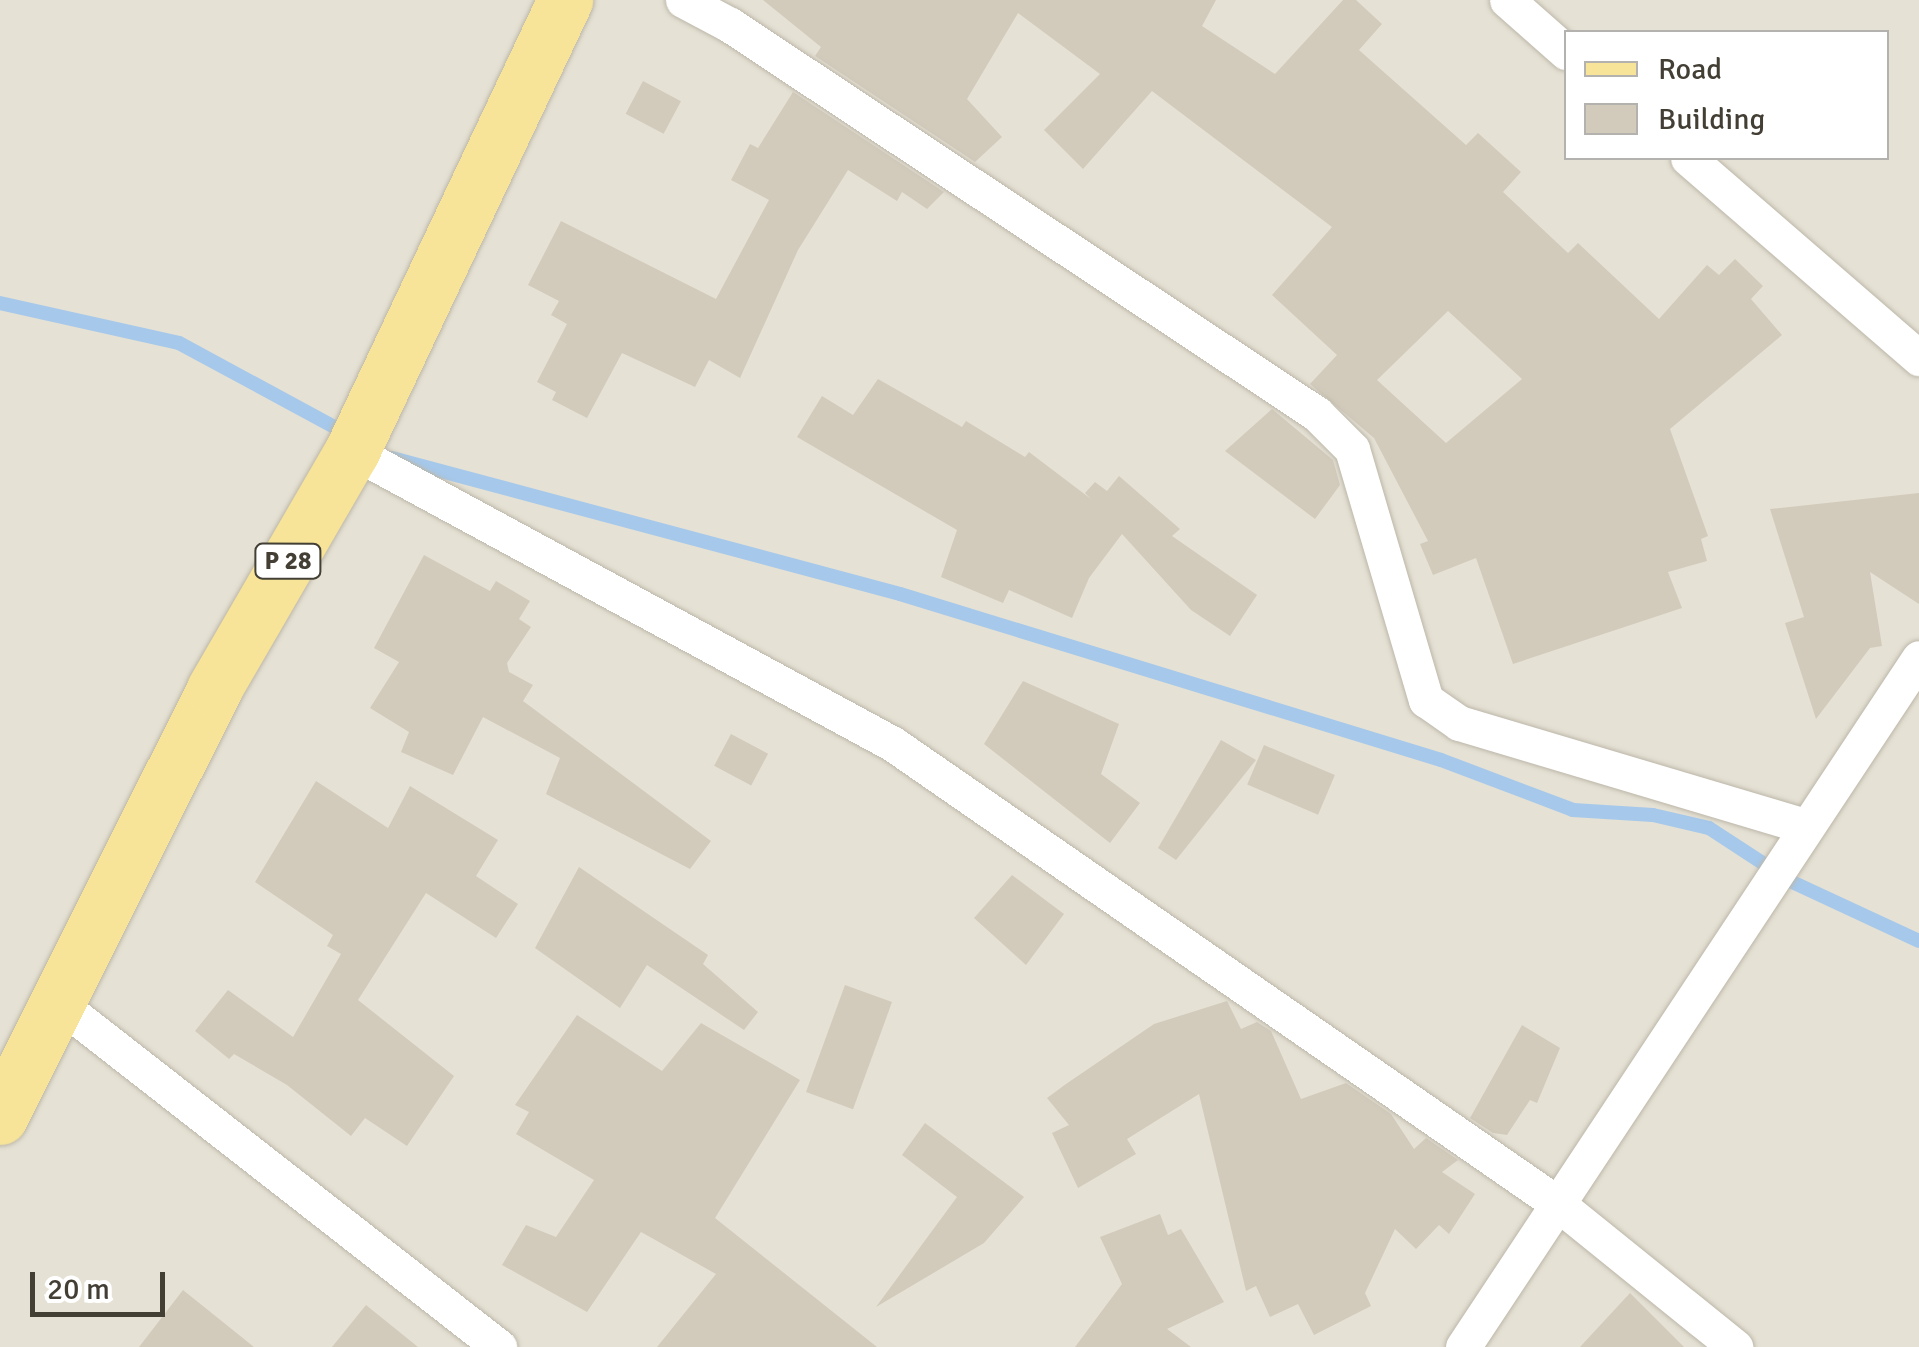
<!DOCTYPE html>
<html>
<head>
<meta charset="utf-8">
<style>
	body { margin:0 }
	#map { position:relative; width:1919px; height:1347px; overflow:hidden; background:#f1efe5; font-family:Signika,sans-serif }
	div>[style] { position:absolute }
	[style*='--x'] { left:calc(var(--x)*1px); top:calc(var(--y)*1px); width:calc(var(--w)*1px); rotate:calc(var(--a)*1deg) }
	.residential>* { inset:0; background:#e5e1d4 }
	.stream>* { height:14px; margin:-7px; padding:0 7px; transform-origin:7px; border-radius:7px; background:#a5c8eb }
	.building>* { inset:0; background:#d2cbbc; transform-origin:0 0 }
	.roads { filter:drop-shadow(0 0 2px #bcb7a9) drop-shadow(0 0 2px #bcb7a9) }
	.minor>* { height:35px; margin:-17.5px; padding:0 17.5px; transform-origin:17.5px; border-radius:17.5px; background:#fff }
	.primary>* { height:55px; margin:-27.5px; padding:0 27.5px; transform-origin:27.5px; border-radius:27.5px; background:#f7e499 }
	span { translate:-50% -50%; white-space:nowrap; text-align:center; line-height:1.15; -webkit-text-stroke:9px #fff; paint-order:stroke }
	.shield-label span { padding:2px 8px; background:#fff; border:2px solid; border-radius:8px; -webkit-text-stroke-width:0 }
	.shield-label { font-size:25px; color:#433f35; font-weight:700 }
	.legend { position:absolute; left:1564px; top:30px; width:325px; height:130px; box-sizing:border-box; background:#fff; border:2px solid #b4b2ae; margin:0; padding:12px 18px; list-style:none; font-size:30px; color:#433f35 }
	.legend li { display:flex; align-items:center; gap:20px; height:50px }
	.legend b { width:50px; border:2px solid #b4b2ae }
	.scale { position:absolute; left:30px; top:1272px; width:135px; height:45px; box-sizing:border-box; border:5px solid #433f35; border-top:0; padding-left:12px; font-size:30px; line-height:35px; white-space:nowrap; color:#433f35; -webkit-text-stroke:8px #fff; paint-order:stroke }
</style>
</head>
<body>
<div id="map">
	<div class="residential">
		<i style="clip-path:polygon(evenodd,0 0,1919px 0,1919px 1347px,0 1347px,0 0,1566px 32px,1886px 32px,1886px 158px,1566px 158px,1566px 32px)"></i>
	</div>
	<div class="stream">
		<i style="--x:0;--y:303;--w:183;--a:12.6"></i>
		<i style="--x:179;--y:343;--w:191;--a:28.4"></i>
		<i style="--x:392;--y:458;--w:526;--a:14.99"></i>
		<i style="--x:900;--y:594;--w:566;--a:17.06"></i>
		<i style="--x:1441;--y:760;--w:141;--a:20.7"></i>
		<i style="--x:1573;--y:810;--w:80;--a:3.6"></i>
		<i style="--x:1653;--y:815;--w:57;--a:13.1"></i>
		<i style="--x:1709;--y:828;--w:97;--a:33.2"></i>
		<i style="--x:1790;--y:881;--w:142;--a:24.9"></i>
	</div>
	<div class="building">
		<i style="clip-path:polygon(evenodd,763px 0,1216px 0,1202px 26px,1275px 74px,1343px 0,1356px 0,1382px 24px,1359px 50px,1466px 145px,1478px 133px,1521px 172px,1503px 192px,1568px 253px,1578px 243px,1659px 319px,1707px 265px,1719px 275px,1735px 259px,1763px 286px,1751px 299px,1782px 335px,1670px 429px,1708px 536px,1701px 539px,1707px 561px,1668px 572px,1682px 608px,1513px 664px,1476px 558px,1433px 575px,1420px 544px,1428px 541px,1374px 438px,1310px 384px,1337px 355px,1272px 295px,1332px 227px,1152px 91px,1083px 169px,1044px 130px,1100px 74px,1018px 13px,967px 99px,1002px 137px,975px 162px,815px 56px,821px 47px,763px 0,1448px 311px,1522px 379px,1446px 443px,1377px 380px,1448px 311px)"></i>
		<i style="left:643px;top:81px;width:43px;height:37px;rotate:28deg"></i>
		<i style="clip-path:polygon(793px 92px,944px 192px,927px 209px,902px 192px,897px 201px,848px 170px,798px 250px,740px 378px,709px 360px,695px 387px,622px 353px,587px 418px,552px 400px,556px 392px,537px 382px,567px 324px,551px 315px,559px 301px,528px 285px,561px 221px,716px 299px,769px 200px,731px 180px,750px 144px,758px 148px)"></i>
		<i style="clip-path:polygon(878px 379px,962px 427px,966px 421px,1025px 457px,1029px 452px,1091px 499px,1085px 493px,1095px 482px,1107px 491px,1119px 476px,1180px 529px,1172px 536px,1257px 595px,1230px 636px,1191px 610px,1122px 534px,1089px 578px,1072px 618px,1009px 590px,1003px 603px,941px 577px,957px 530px,797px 437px,822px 396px,853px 415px)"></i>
		<i style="clip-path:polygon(1272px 409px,1333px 460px,1340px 485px,1315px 519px,1225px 451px)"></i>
		<i style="clip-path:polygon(1919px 493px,1919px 604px,1870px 572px,1882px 646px,1870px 648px,1816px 719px,1785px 623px,1804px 617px,1770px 509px)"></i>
		<i style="clip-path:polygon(424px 555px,490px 591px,496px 581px,530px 601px,519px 619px,531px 627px,507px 663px,509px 672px,533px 685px,523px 701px,711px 841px,690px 869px,546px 794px,560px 758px,483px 717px,453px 775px,401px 752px,409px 732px,370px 708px,399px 662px,374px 648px)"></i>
		<i style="clip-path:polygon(1023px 681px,1119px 724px,1101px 774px,1140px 803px,1110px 843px,984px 744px)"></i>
		<i style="left:731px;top:734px;width:42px;height:36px;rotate:28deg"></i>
		<i style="clip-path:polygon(1221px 740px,1256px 760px,1176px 860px,1158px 848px)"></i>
		<i style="left:1264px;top:745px;width:77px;height:43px;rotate:23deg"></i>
		<i style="clip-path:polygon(316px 781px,388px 828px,410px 786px,498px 840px,476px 876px,518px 904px,496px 938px,426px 893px,358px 1000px,454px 1076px,407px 1146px,365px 1118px,351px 1136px,287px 1085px,234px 1054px,229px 1059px,195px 1031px,228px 990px,293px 1037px,341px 954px,327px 946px,333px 935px,255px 882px)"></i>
		<i style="clip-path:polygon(579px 867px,708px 955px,703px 964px,758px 1012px,744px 1030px,647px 965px,620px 1008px,535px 948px)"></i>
		<i style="clip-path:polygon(1012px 875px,1064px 914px,1026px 965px,974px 918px)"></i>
		<i style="left:845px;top:985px;width:50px;height:114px;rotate:20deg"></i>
		<i style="clip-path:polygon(1227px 1001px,1241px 1029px,1257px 1022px,1271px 1031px,1301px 1099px,1346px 1083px,1391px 1114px,1414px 1149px,1426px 1138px,1458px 1160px,1442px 1172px,1475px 1194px,1449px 1234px,1439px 1225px,1416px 1249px,1395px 1229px,1365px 1293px,1371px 1306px,1314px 1335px,1298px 1304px,1270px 1317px,1256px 1286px,1246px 1291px,1199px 1094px,1127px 1139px,1136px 1154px,1078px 1188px,1052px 1133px,1069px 1125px,1047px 1098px,1066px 1084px,1154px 1024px)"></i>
		<i style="clip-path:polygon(577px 1015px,662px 1071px,701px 1023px,800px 1080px,715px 1218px,877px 1347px,657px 1347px,716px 1274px,641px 1232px,587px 1312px,502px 1265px,526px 1225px,556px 1237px,594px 1180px,516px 1134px,529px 1112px,515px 1105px)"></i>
		<i style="clip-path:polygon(1522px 1025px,1560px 1048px,1537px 1103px,1530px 1100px,1507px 1135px,1493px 1133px,1470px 1118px)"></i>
		<i style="clip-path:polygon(925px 1123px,1024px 1197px,984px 1243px,876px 1307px,957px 1197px,902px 1155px)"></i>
		<i style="clip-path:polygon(1160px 1214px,1168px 1235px,1181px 1229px,1224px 1302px,1167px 1329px,1191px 1347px,1075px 1347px,1122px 1284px,1100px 1237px)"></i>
		<i style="clip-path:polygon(183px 1290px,254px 1347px,139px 1347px)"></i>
		<i style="clip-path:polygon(1630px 1293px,1684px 1347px,1580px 1347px)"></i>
		<i style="clip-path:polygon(366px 1305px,418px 1347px,332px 1347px)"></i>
	</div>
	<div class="roads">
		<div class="minor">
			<i style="--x:683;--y:0;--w:53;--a:28"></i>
			<i style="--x:730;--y:25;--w:704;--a:33.53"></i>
			<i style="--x:1317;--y:414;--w:49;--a:45"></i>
			<i style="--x:1352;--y:449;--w:262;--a:73.6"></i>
			<i style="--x:1426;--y:700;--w:40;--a:34.9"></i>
			<i style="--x:1459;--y:723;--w:361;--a:16.6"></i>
			<i style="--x:1507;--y:0;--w:79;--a:41.4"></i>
			<i style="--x:1688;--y:158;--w:306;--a:40.9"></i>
			<i style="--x:352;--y:451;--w:615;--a:28.44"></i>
			<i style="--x:893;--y:744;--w:809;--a:34.67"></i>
			<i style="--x:1558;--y:1204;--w:228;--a:38.9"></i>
			<i style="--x:53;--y:999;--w:566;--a:37.96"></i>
			<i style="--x:1463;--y:1347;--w:826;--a:-56.5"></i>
		</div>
		<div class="primary">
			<i style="--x:0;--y:1117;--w:479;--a:-63.4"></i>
			<i style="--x:214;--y:689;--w:275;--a:-59.9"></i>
			<i style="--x:352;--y:451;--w:499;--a:-64.7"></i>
		</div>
	</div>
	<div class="shield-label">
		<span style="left:288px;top:561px">P 28</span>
	</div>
	<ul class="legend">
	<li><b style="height:12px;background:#f7e499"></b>Road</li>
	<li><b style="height:28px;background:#d2cbbc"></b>Building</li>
	</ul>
	<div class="scale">20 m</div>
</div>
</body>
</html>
